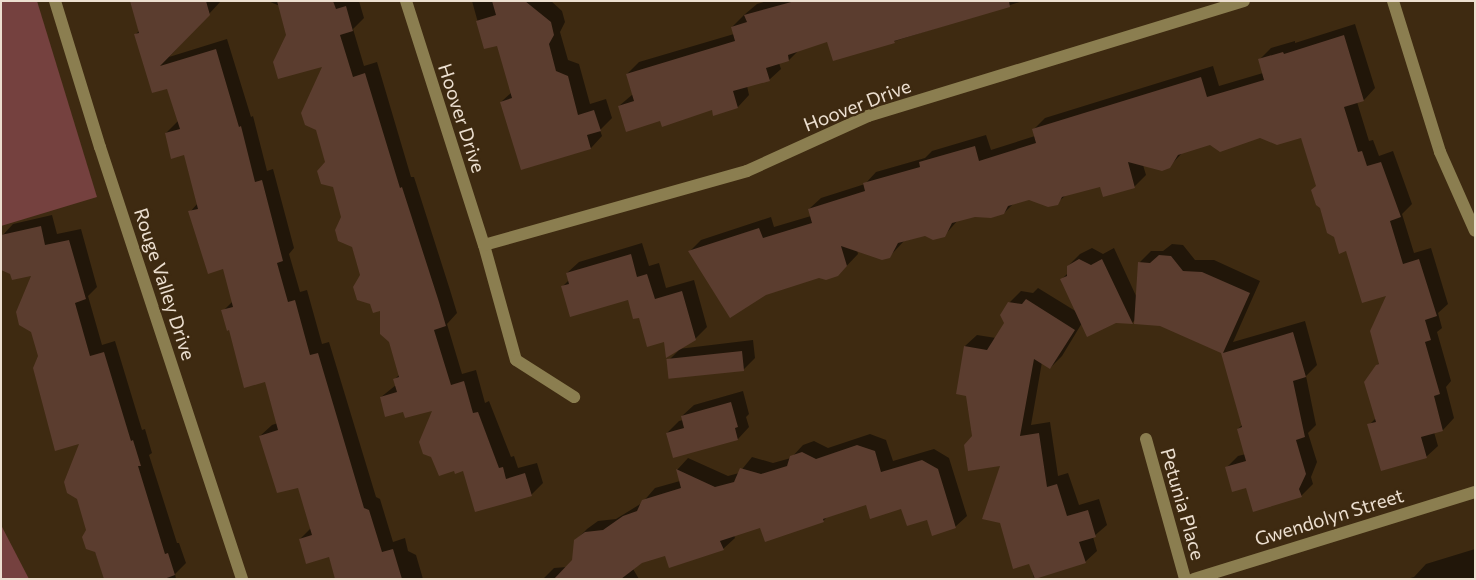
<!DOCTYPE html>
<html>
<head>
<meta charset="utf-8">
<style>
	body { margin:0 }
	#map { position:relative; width:1476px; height:580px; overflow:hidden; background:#3e2a11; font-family:Commissioner,sans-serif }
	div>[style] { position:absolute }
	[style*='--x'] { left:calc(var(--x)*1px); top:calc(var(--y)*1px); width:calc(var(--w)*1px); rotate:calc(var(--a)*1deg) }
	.green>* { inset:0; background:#75413f }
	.shadow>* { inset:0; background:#0007 }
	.building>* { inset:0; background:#5b3d2f; transform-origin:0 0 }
	.minor>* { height:12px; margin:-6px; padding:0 6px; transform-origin:6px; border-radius:6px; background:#8b7e50 }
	span { translate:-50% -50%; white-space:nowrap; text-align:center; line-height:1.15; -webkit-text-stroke:4.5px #3e2a11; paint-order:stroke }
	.street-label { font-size:19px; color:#ecdfd0 }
	.frame { position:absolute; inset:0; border:2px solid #ecdfd0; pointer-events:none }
</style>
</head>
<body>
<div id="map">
	<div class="green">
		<i style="clip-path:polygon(1px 1px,37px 1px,97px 197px,1px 226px)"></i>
		<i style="clip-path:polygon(1px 525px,29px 579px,1px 579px)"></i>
	</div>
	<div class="shadow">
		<i style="clip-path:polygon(131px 1px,221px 1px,169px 57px,227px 39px,251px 117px,253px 116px,267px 171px,273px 169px,294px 248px,289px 254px,300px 292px,307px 290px,322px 344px,329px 342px,376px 497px,380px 499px,393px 542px,405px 538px,408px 551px,416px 555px,423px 579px,337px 579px,330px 555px,300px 539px,311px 528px,299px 486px,260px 436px,272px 425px,278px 423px,266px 380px,230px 329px,223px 311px,233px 301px,224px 268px,190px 212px,198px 203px,185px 154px,166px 133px,178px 121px,168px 87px,135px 35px,139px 31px)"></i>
		<i style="clip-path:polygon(268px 1px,359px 1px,364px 18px,353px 29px,364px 66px,377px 62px,411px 177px,414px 177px,450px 290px,457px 313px,447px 324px,462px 374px,476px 370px,485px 403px,489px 401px,511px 457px,514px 456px,518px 468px,537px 463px,543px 483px,531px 495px,464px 469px,434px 409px,404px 411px,381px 397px,396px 385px,395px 379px,400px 374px,381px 309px,361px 275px,327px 163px,324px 65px,288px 35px,280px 6px)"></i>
		<i style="clip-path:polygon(472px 1px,551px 1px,562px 11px,565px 22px,560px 32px,568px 60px,579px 64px,590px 104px,606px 99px,612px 118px,600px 130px,602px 136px,591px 148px,501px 102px,512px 92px,498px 44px,485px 48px)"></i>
		<i style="clip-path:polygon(767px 1px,1023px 1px,834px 60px,828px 41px,799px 50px,789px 60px,779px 63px,781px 69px,769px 80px,747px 86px,749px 95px,738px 107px,714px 114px,712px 108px,661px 120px,619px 106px,633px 94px,627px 74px,639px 62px,734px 34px,732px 27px,744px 15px,757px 4px)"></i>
		<i style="clip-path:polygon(1355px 24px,1375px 88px,1364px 100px,1357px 102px,1369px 141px,1373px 140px,1379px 156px,1393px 151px,1412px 204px,1402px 214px,1414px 253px,1431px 248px,1448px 304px,1438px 313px,1442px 328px,1437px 332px,1451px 381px,1446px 387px,1454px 418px,1443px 430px,1434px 432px,1438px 446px,1426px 457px,1369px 425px,1376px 418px,1377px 365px,1380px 363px,1389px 294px,1347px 250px,1317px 185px,1301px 136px,1260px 137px,1210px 144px,1183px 152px,1169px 167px,1143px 165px,1146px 175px,1134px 187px,1101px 185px,1066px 195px,1057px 203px,1029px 198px,1015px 202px,1004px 213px,975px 215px,958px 220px,944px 236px,925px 235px,904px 241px,889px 257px,857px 250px,858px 254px,838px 275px,690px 251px,701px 240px,771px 217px,774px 227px,811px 216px,809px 209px,821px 198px,865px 184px,876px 172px,925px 158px,932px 151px,986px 135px,991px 150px,1035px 136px,1034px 129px,1045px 118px,1213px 66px,1219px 86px,1263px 73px,1259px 60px,1271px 48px,1295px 41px,1295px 43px)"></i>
		<i style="clip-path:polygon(52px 215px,57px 234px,81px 229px,97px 287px,88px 296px,102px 345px,115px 341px,142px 430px,145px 429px,152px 453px,149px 455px,177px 543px,179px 543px,186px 563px,175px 574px,176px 579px,105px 579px,87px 530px,81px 443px,39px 356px,33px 274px,2px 236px,13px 224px)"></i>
		<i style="clip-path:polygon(642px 243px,649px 266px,659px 263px,666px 288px,694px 280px,707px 327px,695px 339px,678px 349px,753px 340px,755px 358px,743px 370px,668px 361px,678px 351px,639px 316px,629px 298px,563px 286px,569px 280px,567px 273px,579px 262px)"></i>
		<i style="clip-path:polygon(1172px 244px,1183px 245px,1195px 260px,1214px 260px,1260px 281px,1233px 342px,1305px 321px,1317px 365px,1306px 376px,1316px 425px,1308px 433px,1317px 462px,1311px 477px,1313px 484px,1301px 496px,1246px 487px,1226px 468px,1238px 456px,1246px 454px,1238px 429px,1242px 425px,1222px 352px,1160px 325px,1135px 320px,1132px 323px,1082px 323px,1062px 356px,1050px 368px,1042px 362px,1031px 425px,1050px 422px,1058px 476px,1068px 473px,1079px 505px,1099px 499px,1107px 525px,1093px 537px,1097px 551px,1085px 562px,1034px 578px,1002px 465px,973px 436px,965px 346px,977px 335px,996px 338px,1006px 323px,1009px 303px,1021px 291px,1033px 293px,1038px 288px,1077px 312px,1061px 280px,1068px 273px,1068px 266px,1080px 254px,1092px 248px,1103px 254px,1114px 248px,1137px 298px,1139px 263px,1151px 251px,1163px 251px)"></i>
		<i style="clip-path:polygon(743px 391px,749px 414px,746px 417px,749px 427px,738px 439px,667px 433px,679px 421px,683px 420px,682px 416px,694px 405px)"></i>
		<i style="clip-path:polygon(870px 434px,886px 440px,893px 461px,934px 449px,949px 458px,967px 516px,955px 527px,902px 507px,867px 504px,828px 516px,823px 521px,761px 526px,734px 535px,735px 538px,723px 549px,666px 554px,642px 562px,633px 569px,639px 579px,543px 579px,554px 568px,567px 567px,573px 560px,575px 541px,587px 529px,598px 521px,616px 519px,642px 503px,655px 488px,680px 481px,677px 470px,688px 458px,728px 476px,739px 473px,752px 457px,773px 463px,791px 458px,803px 445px,814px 441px,828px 448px)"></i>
		<i style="clip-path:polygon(1475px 549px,1475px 579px,1407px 579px,1414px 577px,1426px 564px)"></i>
	</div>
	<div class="building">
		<i style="clip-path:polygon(130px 1px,206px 1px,210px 15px,160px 66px,216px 49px,239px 127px,241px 126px,255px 182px,262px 180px,283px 261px,277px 263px,288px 302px,295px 300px,310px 355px,318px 353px,364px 508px,369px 510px,382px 552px,393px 549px,402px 579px,335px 579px,329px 557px,306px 564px,299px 539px,312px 535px,298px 488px,277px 493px,259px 436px,278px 430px,265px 382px,244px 388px,229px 330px,227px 331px,221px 310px,233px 307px,223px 269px,208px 274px,188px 211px,198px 209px,184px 155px,171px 159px,165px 133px,180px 129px,167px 89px,152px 93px,134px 34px,139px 33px)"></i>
		<i style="clip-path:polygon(277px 1px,333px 1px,336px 9px,346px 6px,353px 31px,340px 35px,353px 77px,365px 73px,400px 188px,402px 187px,439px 302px,446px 326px,434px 330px,451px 385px,464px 381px,473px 413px,478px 412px,499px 468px,503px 467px,506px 479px,525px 473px,532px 496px,475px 512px,463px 471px,455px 474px,454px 471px,439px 476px,431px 457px,423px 454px,419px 442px,432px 411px,405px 418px,403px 412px,385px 417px,380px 397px,397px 392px,393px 379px,399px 377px,389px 342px,380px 334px,380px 311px,373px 313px,370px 304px,357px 300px,353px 287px,360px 275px,352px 247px,338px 241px,335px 230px,341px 217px,333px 187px,321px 184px,317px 171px,325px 162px,316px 130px,305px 125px,301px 113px,322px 67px,278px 79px,273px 62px,286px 35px)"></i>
		<i style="clip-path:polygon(492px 1px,525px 1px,551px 22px,554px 35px,549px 44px,556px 71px,568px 76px,578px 115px,594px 110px,601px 131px,587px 135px,591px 149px,521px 170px,500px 102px,512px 98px,497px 46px,484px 49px,476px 21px,496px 15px)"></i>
		<i style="clip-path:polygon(795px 1px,1009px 1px,1010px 7px,894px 41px,895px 43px,833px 61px,827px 42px,788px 55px,789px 61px,766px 68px,770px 81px,733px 91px,738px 108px,713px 116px,712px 110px,662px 127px,660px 121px,626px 132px,618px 106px,634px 101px,626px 74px,735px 41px,731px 27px,747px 22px,744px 15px)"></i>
		<i style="clip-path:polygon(1344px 35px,1364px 101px,1344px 107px,1358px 152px,1362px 151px,1367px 166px,1381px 162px,1401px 217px,1390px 221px,1403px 264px,1419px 259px,1437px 316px,1425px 320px,1431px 340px,1425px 342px,1440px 394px,1434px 396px,1443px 431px,1421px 437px,1427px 458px,1381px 471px,1367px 424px,1376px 422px,1364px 382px,1376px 365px,1379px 364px,1370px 331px,1386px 296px,1362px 303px,1346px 251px,1339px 254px,1334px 237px,1327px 233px,1320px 208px,1316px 205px,1311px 190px,1316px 186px,1301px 138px,1277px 145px,1260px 138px,1220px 152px,1210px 145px,1178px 155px,1170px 168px,1162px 171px,1128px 162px,1135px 188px,1103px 197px,1100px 187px,1062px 197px,1058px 205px,1048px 207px,1029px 200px,1008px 206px,1004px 214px,991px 218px,975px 217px,952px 223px,945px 237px,933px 240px,925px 236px,898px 243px,890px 258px,882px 260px,841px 246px,847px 266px,838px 276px,826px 280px,819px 278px,766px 295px,730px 318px,688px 251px,759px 228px,763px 238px,812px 223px,808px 209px,865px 191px,863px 183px,920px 167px,919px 162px,975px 146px,979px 161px,1036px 143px,1032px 129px,1201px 77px,1207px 97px,1264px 80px,1258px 59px,1283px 52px,1284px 54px)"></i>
		<i style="clip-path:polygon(41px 226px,45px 245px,69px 240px,86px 299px,75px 303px,90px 356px,104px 352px,131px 441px,133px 440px,141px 466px,138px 466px,165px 554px,168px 553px,175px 575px,164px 579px,104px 579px,95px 552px,86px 549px,82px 537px,86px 530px,77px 499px,67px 493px,64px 482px,79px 444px,55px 451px,33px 368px,38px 356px,31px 332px,19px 325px,16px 312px,31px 276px,12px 280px,10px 274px,1px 270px,1px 235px)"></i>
		<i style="clip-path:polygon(631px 254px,637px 277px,647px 274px,655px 299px,682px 291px,696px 340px,666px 358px,664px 342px,647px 347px,639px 318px,633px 319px,628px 300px,570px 317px,561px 286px,569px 284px,566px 273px)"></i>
		<i style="clip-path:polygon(1159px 255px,1171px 256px,1183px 271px,1202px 272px,1250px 293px,1223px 353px,1293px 332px,1306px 377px,1293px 381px,1305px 437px,1296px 440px,1306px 474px,1299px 489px,1302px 497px,1253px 512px,1246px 488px,1232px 492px,1225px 467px,1246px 461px,1237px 429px,1242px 427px,1221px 353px,1160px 326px,1134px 324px,1138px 262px,1150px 263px)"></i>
		<i style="clip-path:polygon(1079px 259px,1091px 265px,1102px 259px,1133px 324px,1116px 323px,1087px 337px,1060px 279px,1067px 276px,1067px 266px)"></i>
		<i style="clip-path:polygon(1026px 299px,1075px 330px,1050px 369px,1034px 359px,1020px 436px,1039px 433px,1047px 487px,1057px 484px,1067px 516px,1088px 510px,1096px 537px,1079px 542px,1086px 563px,1035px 579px,1029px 564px,1013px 569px,1000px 523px,982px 519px,1000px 466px,968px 471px,964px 445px,972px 436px,966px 396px,956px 394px,964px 346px,987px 350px,1004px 323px,1000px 315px,1008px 302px,1022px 304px)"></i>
		<i style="left:742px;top:351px;width:20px;height:76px;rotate:84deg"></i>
		<i style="clip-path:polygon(731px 402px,738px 427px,735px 428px,738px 440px,673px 458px,666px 433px,684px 428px,681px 416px)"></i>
		<i style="clip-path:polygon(857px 445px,875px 451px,881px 472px,922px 460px,938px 469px,956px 528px,932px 536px,927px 520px,907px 526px,901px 509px,870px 519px,866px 505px,823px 519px,824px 522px,765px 542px,760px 528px,720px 541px,724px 550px,669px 568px,665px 556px,642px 563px,621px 579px,554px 579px,572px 560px,574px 540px,585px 532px,603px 530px,623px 516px,637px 511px,642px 500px,681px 488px,676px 469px,715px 487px,734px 482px,740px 468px,761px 474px,787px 466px,790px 456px,802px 452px,816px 459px)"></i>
	</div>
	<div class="minor">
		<i style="--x:55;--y:1;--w:153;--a:72.9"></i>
		<i style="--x:100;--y:147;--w:455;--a:71.8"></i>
		<i style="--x:406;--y:1;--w:256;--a:72.3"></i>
		<i style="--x:484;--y:245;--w:119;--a:74.5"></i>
		<i style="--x:516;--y:360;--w:69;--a:32.5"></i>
		<i style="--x:1393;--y:1;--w:158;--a:72.7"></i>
		<i style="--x:1440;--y:152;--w:86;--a:66.1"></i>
		<i style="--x:484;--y:245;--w:273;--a:-15.7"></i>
		<i style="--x:747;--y:171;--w:133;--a:-24.4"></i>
		<i style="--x:868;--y:116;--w:393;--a:-17"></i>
		<i style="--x:1146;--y:439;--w:145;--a:74.4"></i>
		<i style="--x:1194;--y:579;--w:294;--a:-17.2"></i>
	</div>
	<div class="street-label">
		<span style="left:857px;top:105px;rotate:-21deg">Hoover Drive</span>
		<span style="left:462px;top:118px;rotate:72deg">Hoover Drive</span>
		<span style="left:165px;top:284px;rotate:72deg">Rouge Valley Drive</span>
		<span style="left:1183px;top:504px;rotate:74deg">Petunia Place</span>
		<span style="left:1329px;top:517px;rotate:-17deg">Gwendolyn Street</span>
	</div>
	<div class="frame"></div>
</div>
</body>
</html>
